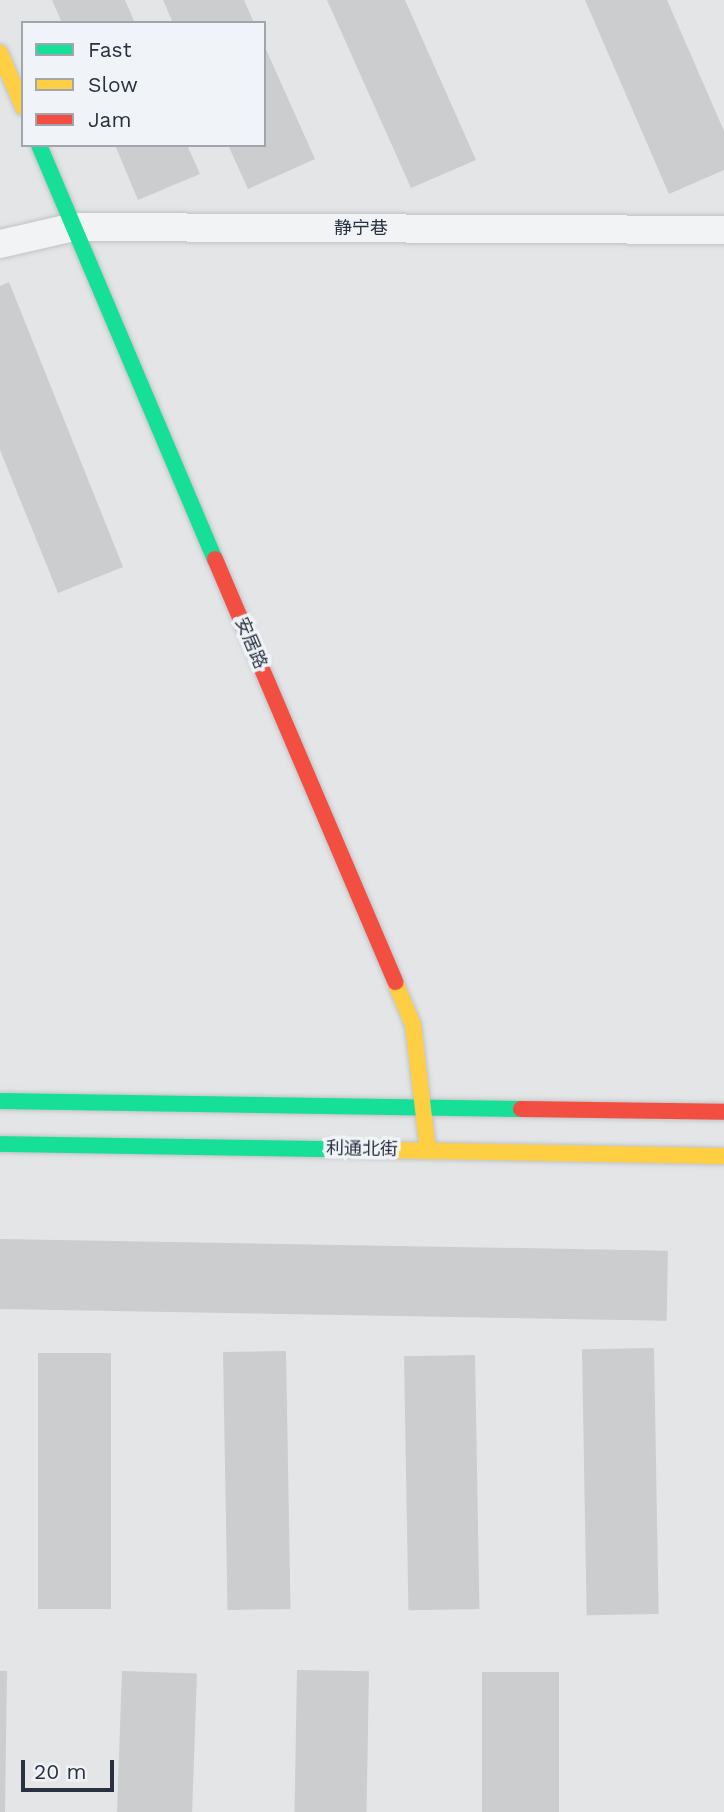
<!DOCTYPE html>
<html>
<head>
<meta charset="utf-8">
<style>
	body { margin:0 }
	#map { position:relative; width:724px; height:1812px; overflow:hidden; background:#e3e5e7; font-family:"Work Sans","Noto Sans SC",sans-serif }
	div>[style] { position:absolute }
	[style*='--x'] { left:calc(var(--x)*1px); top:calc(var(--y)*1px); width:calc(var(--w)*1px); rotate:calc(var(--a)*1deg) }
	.building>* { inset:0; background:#cbcdcf; transform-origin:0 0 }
	.roads { filter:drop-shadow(0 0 2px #c1c3c5) drop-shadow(0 0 2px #c1c3c5) }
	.street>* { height:28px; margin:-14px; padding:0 14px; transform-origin:14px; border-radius:14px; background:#f2f3f5 }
	.fast>* { height:16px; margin:-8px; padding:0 8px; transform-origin:8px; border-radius:8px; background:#16e098 }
	.slow>* { height:16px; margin:-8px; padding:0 8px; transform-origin:8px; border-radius:8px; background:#ffcf43 }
	.jam>* { height:16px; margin:-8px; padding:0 8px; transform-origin:8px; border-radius:8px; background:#f24e42 }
	span { translate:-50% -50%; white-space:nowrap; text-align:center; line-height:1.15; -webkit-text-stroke:7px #f0f3f7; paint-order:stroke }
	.street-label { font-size:18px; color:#293141 }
	.legend { position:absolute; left:21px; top:21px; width:245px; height:126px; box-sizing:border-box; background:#f0f3f7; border:2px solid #a0a5ae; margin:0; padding:9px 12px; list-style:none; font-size:21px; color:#293141 }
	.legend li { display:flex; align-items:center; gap:14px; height:35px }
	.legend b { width:35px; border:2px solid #a0a5ae }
	.scale { position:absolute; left:21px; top:1760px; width:93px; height:32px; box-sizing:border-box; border:4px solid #293141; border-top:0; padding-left:9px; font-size:21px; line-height:24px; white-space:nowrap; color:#293141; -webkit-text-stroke:5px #f0f3f7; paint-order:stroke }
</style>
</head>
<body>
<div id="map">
	<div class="building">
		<i style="clip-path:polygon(52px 0,125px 0,135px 23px,62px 23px)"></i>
		<i style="clip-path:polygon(163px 0,244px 0,254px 23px,173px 23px)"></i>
		<i style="clip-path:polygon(327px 0,405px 0,476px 160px,411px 188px)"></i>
		<i style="clip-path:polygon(585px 0,667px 0,724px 131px,724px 170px,669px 194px)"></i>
		<i style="clip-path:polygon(264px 45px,315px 159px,248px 189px,228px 145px,264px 145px)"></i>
		<i style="clip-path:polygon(115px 145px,187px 145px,200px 174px,138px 200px)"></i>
		<i style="clip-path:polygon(9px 282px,123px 567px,58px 593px,0 450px,0 286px)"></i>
		<i style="left:0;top:1239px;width:668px;height:70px;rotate:1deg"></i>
		<i style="left:654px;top:1348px;width:266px;height:72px;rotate:89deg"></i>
		<i style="left:286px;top:1351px;width:258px;height:63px;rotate:89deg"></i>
		<i style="left:38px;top:1353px;width:73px;height:256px"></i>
		<i style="left:475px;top:1355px;width:254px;height:71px;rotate:89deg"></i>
		<i style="left:297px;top:1670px;width:72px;height:142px;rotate:1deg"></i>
		<i style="clip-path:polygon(0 1671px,7px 1671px,5px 1812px,0 1812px)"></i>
		<i style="left:122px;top:1671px;width:75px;height:141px;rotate:2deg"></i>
		<i style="left:482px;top:1672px;width:77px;height:140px"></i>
	</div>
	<div class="roads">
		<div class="street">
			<i style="--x:0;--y:244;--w:76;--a:-12.9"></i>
			<i style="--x:74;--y:227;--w:650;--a:0.26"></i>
		</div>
		<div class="fast">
			<i style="--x:39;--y:145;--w:450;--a:67"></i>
			<i style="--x:0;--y:1101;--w:521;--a:0.88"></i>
			<i style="--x:0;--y:1144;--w:374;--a:0.9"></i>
		</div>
		<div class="slow">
			<i style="--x:0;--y:53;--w:59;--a:66.9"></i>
			<i style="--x:395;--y:982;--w:47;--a:67.3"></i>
			<i style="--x:413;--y:1025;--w:127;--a:83.2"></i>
			<i style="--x:374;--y:1150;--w:350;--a:1"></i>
		</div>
		<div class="jam">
			<i style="--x:215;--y:559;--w:460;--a:66.9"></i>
			<i style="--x:521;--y:1109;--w:203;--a:0.8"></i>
		</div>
	</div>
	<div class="street-label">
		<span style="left:361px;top:228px">静宁巷</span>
		<span style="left:251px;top:643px;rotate:67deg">安居路</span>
		<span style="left:362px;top:1149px;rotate:1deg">利通北街</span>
	</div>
	<ul class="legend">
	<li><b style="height:9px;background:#16e098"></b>Fast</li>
	<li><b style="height:9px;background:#ffcf43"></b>Slow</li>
	<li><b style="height:9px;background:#f24e42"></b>Jam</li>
	</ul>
	<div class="scale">20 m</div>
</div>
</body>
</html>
